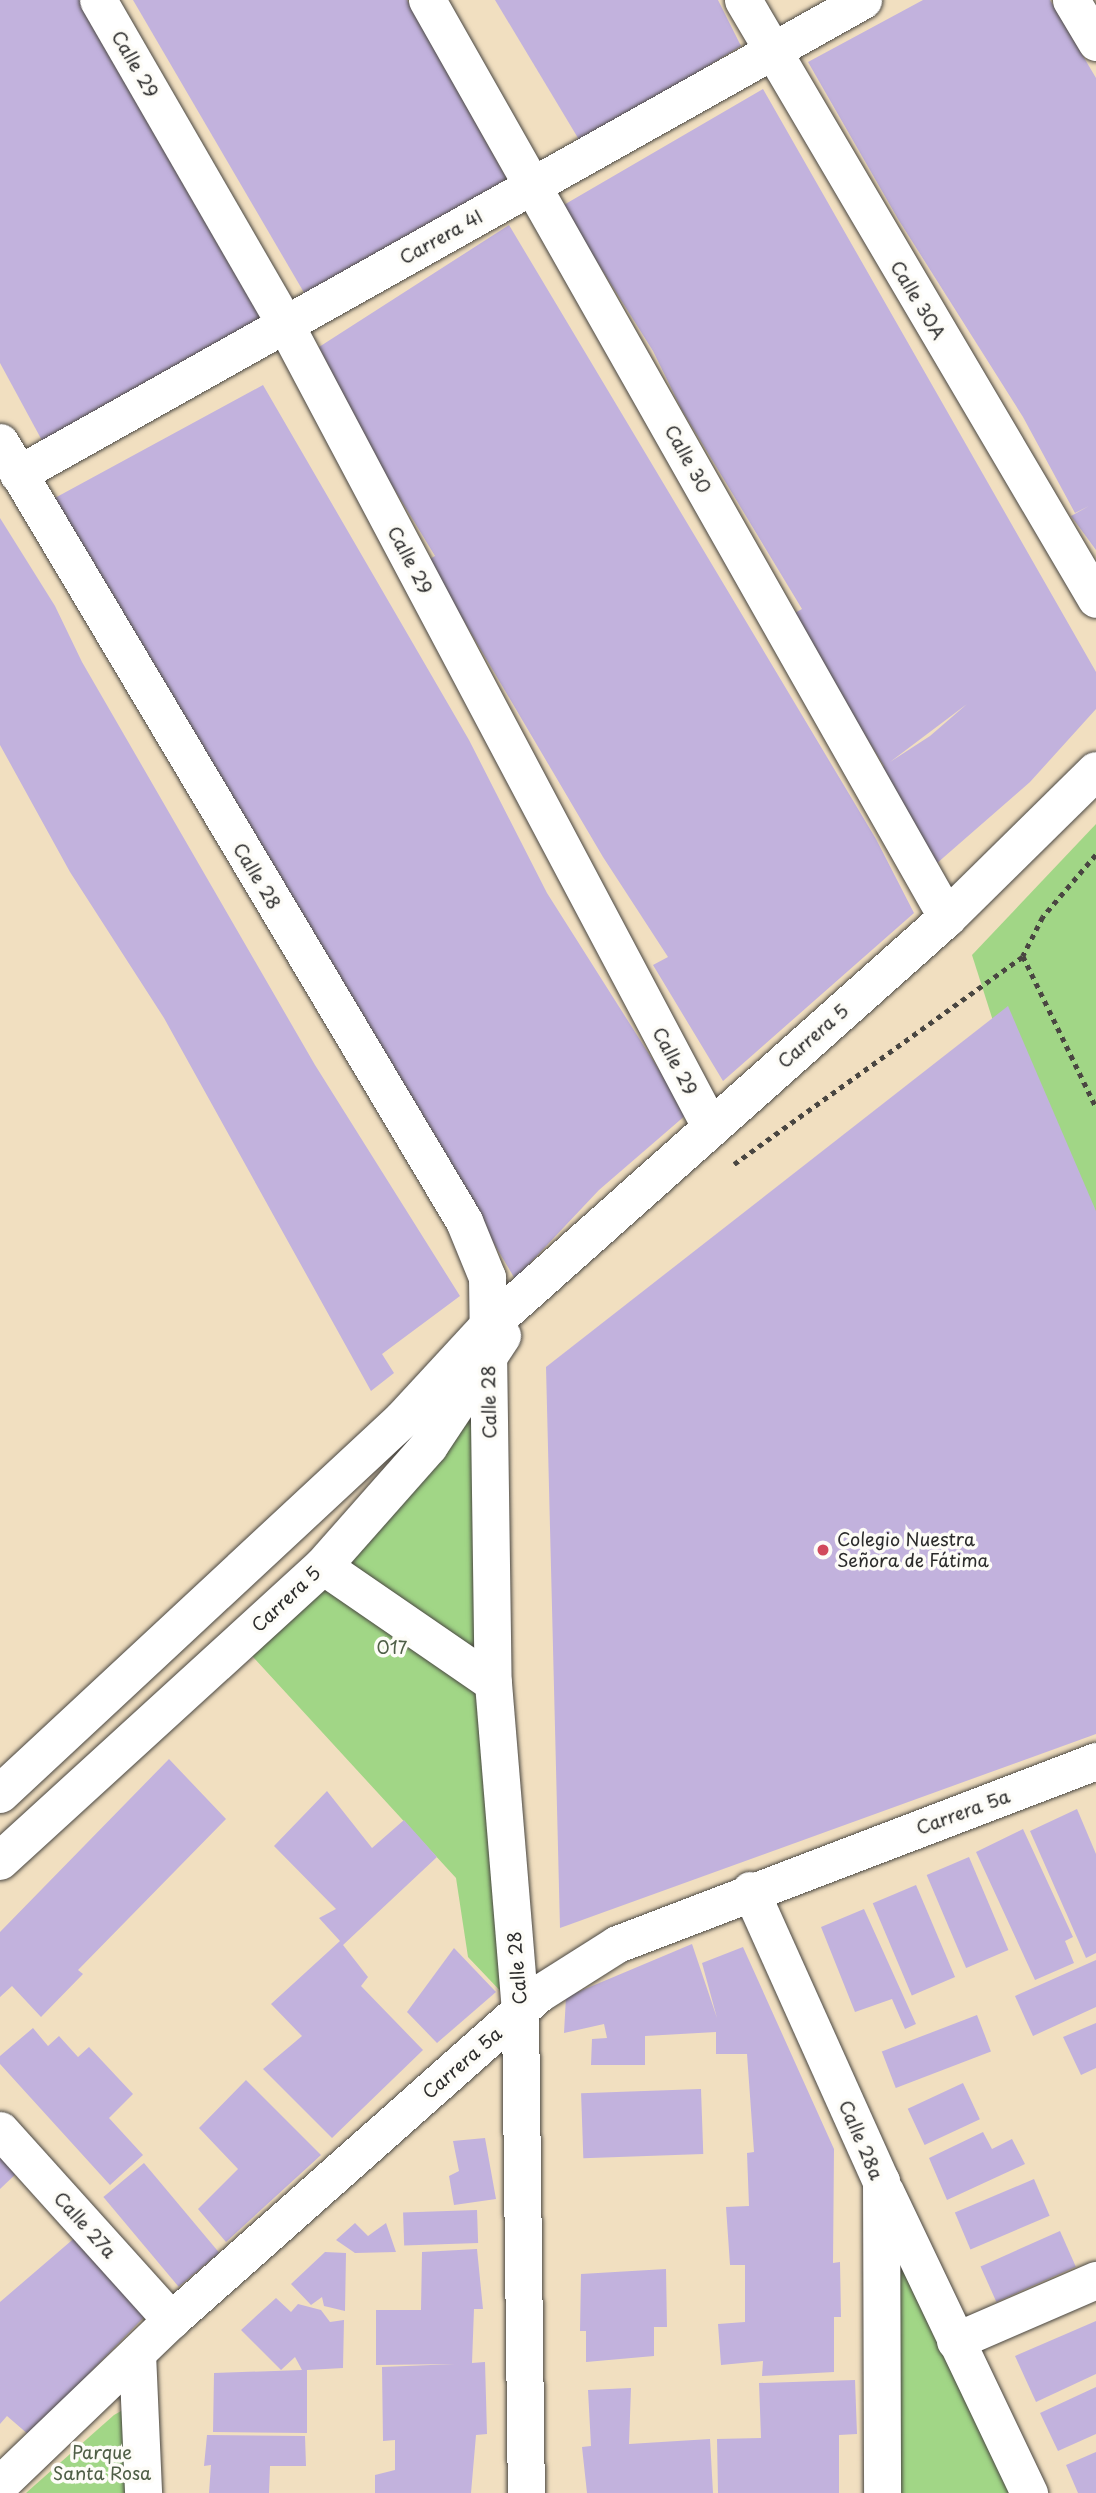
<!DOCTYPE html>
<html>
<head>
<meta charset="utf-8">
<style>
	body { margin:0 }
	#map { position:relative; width:1096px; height:2493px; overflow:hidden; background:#f1dfc0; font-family:"Playpen Sans",sans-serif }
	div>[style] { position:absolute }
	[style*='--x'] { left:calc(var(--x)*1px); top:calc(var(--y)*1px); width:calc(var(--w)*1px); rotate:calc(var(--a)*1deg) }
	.green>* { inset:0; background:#a1d686 }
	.building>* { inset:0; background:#c2b2dd; transform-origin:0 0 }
	.path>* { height:4.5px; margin-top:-2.25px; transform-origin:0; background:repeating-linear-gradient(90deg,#494641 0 5px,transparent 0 10px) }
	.roads { filter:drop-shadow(0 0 2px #494641) drop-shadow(0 0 2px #494641) }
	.minor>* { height:37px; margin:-18.5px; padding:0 18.5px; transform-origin:18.5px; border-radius:18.5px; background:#fff }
	.tertiary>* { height:38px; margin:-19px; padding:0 19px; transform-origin:19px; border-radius:19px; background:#fff }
	.dots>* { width:19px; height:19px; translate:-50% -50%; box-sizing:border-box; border:4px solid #fdfcf7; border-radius:50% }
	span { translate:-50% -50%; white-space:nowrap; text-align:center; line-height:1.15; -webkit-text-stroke:7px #fdfcf7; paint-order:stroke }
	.street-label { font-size:18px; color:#2b2b2b }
	.poi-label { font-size:18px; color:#2b2b2b }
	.left { translate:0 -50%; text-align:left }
	.park-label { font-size:18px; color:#4e5e46 }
</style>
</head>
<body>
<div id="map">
	<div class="green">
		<i style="clip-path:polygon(1096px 824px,1096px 1344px,972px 955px)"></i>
		<i style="clip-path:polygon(493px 1395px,507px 1998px,468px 1957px,456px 1878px,243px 1646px)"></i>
		<i style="clip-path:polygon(881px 2181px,1032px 2493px,870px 2493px)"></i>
		<i style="clip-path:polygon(130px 2406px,130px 2493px,26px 2493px,114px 2415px)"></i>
	</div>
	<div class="building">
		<i style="clip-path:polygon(0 0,85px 0,266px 318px,45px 446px,0 363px)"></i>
		<i style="clip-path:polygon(133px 0,407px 0,507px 179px,306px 296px)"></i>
		<i style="clip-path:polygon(495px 0,718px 0,741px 46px,581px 143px)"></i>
		<i style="clip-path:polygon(923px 0,1050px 0,1096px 78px,1096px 550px,1071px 516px,1089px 506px,1075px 513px,1023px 417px,898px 219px,808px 62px)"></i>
		<i style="clip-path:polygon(evenodd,763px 89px,1096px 672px,1096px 709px,1030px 782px,936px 864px,876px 772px,884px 766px,791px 615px,802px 609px,682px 410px,653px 351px,562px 206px,763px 89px,967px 704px,930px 736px,890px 762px,967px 704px)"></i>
		<i style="clip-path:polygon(509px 225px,876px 839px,914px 913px,723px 1081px,653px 965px,668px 957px,603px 857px,428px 560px,435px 556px,373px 454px,319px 347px)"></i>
		<i style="clip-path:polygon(263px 385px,469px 740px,547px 893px,687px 1114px,599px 1190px,515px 1279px,53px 499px)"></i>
		<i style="clip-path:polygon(0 518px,55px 606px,82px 662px,315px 1065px,460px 1296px,382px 1354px,394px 1373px,371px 1391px,164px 1018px,70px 872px,0 745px)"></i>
		<i style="clip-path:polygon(1008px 1006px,1096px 1211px,1096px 1734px,560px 1928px,546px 1367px)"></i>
		<i style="clip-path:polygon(169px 1759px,226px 1819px,78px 1970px,83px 1974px,41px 2017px,12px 1986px,0 1997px,0 1932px)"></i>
		<i style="clip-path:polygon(327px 1791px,372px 1848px,404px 1820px,437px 1857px,343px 1945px,368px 1977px,361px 1986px,423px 2050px,332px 2138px,263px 2069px,302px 2036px,271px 2004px,340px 1941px,319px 1918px,336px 1909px,274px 1846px)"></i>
		<i style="clip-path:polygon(1077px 1809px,1096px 1854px,1096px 1953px,1086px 1958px,1030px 1831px)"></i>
		<i style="clip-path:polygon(1023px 1829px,1073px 1937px,1065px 1941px,1074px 1963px,1035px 1980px,976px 1852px)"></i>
		<i style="left:969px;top:1857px;width:101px;height:46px;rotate:67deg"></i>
		<i style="left:916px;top:1885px;width:100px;height:47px;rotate:67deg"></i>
		<i style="clip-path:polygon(864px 1909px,916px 2024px,905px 2029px,892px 1999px,855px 2012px,821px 1927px)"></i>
		<i style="clip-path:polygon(692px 1944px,717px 2018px,702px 1963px,743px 1947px,834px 2149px,833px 2263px,840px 2262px,841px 2317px,834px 2317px,834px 2372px,762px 2376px,763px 2361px,721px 2365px,718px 2324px,745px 2322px,745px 2265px,730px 2265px,726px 2207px,749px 2206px,747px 2153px,754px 2152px,747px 2054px,716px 2054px,716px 2032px,645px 2036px,645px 2065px,591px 2065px,592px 2039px,607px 2038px,604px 2024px,564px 2033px,566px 1997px)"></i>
		<i style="clip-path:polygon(454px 1948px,496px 1992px,437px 2043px,407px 2012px)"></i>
		<i style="clip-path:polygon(1096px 1960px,1096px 2007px,1033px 2036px,1015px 1996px)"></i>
		<i style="left:977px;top:2015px;width:39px;height:102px;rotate:69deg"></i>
		<i style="clip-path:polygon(1096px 2023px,1096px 2068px,1081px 2075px,1063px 2037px)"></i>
		<i style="clip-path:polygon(33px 2028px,48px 2046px,59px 2036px,78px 2057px,89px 2047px,133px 2094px,109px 2118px,143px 2155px,110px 2185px,0 2064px,0 2056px)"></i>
		<i style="clip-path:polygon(246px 2080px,321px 2155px,226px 2242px,198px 2209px,238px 2169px,199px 2128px)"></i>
		<i style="left:963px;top:2083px;width:40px;height:61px;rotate:65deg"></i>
		<i style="left:701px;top:2089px;width:65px;height:120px;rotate:88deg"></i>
		<i style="clip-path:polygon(983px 2132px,992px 2149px,1012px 2139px,1025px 2164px,947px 2200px,929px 2158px)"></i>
		<i style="clip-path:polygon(485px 2138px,496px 2199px,454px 2205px,449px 2176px,459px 2171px,453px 2141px)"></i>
		<i style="clip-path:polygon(0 2150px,19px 2171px,0 2189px)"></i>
		<i style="left:144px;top:2163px;width:117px;height:53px;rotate:50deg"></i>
		<i style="left:1034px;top:2179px;width:40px;height:86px;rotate:67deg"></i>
		<i style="left:477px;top:2210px;width:33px;height:74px;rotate:88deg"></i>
		<i style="clip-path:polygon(355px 2223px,368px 2236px,386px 2223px,396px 2252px,355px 2253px,336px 2240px)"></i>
		<i style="left:1060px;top:2231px;width:39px;height:87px;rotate:66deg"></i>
		<i style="clip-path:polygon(78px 2235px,149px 2312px,29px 2435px,7px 2416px,0 2424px,0 2302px)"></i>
		<i style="clip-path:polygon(477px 2249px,483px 2309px,474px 2309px,472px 2363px,485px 2362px,487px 2434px,476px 2435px,471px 2493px,375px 2493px,375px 2475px,395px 2470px,395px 2440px,383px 2441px,382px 2367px,455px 2364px,376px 2365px,376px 2310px,421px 2310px,422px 2252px)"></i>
		<i style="clip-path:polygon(325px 2252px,346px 2253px,345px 2311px,324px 2306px,322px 2297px,311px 2305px,291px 2284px)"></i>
		<i style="clip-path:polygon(666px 2269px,667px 2327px,654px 2327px,654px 2356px,586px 2362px,586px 2331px,580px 2331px,581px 2274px)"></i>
		<i style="clip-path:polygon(276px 2298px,291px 2312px,298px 2304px,321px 2310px,330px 2322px,344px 2320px,343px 2368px,307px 2370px,307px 2433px,213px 2432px,214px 2373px,302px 2370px,295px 2357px,281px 2370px,241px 2330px)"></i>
		<i style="clip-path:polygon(1096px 2321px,1096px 2374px,1036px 2402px,1015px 2356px)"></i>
		<i style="clip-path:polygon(855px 2380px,857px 2434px,839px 2435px,839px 2493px,718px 2493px,717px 2439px,761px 2438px,759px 2383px)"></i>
		<i style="clip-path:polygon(1096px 2387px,1096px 2434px,1058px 2451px,1040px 2413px)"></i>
		<i style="clip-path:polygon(631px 2388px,629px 2444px,710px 2439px,713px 2493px,587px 2493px,582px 2447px,591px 2446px,588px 2390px)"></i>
		<i style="clip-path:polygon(207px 2435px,305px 2436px,306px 2466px,270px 2466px,269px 2493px,209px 2493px,211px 2465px,204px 2466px)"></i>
		<i style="clip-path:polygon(1096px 2452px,1096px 2493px,1078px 2493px,1066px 2465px)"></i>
	</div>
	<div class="path">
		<i style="--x:1096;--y:855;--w:82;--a:130.5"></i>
		<i style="--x:1043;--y:917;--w:44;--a:117.1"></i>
		<i style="--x:1023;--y:956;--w:168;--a:64.2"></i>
		<i style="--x:734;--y:1164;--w:356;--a:-35.7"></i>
	</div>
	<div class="roads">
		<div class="minor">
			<i style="--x:98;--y:0;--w:374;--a:60"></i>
			<i style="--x:285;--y:324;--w:908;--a:62.08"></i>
			<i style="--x:427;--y:0;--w:1055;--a:60.47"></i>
			<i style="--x:743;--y:0;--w:695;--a:59.49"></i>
			<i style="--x:1071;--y:0;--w:49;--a:59.2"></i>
			<i style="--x:0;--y:442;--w:907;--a:59.22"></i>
			<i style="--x:464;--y:1221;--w:61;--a:67.7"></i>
			<i style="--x:487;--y:1277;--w:406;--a:89.2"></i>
			<i style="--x:493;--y:1683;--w:329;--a:85.3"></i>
			<i style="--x:520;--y:2011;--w:482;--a:89.3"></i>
			<i style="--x:18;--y:474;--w:969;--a:-29.29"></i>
			<i style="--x:323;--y:1566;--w:206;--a:34.5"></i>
			<i style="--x:750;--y:1890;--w:319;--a:65.8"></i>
			<i style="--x:881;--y:2181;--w:312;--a:89.8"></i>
			<i style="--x:0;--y:2130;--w:256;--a:48"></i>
			<i style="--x:885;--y:2191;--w:335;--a:64.5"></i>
			<i style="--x:955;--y:2341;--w:154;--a:-23.4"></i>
			<i style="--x:137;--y:2353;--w:140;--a:87.5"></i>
			<i style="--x:0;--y:2484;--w:237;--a:-43.8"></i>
			<i style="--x:171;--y:2320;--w:491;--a:-41.6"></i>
			<i style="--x:538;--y:1994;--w:93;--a:-32.3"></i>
			<i style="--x:617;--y:1944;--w:513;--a:-20.91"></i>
		</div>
		<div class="tertiary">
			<i style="--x:0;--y:1794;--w:550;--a:-42.94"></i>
			<i style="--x:403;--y:1419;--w:125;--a:-47.3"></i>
			<i style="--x:488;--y:1327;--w:615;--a:-41.7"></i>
			<i style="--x:947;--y:918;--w:209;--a:-44.6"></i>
			<i style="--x:0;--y:1861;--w:437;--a:-42.4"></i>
			<i style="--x:323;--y:1566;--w:160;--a:-48.5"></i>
			<i style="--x:429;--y:1446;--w:132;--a:-56.4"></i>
		</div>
	</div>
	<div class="dots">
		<i style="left:823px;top:1550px;background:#d1495b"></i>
	</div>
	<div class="street-label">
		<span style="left:135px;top:64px;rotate:60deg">Calle 29</span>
		<span style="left:441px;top:237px;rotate:-29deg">Carrera 4I</span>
		<span style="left:918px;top:300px;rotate:59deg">Calle 30A</span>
		<span style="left:688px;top:459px;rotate:61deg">Calle 30</span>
		<span style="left:410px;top:560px;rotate:62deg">Calle 29</span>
		<span style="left:257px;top:876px;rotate:59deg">Calle 28</span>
		<span style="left:813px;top:1036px;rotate:-41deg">Carrera 5</span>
		<span style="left:675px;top:1061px;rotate:62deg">Calle 29</span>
		<span style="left:489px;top:1402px;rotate:-91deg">Calle 28</span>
		<span style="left:286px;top:1599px;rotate:-43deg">Carrera 5</span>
		<span style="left:963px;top:1812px;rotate:-20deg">Carrera 5a</span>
		<span style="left:517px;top:1968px;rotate:-95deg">Calle 28</span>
		<span style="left:462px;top:2063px;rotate:-41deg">Carrera 5a</span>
		<span style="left:861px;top:2140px;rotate:67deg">Calle 28a</span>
		<span style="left:85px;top:2225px;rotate:48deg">Calle 27a</span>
	</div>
	<div class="poi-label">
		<span class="left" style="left:837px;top:1550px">Colegio Nuestra<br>Señora de Fátima</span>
	</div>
	<div class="park-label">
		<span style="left:392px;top:1647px">017</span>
		<span style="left:102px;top:2463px">Parque<br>Santa Rosa</span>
	</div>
</div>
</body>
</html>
